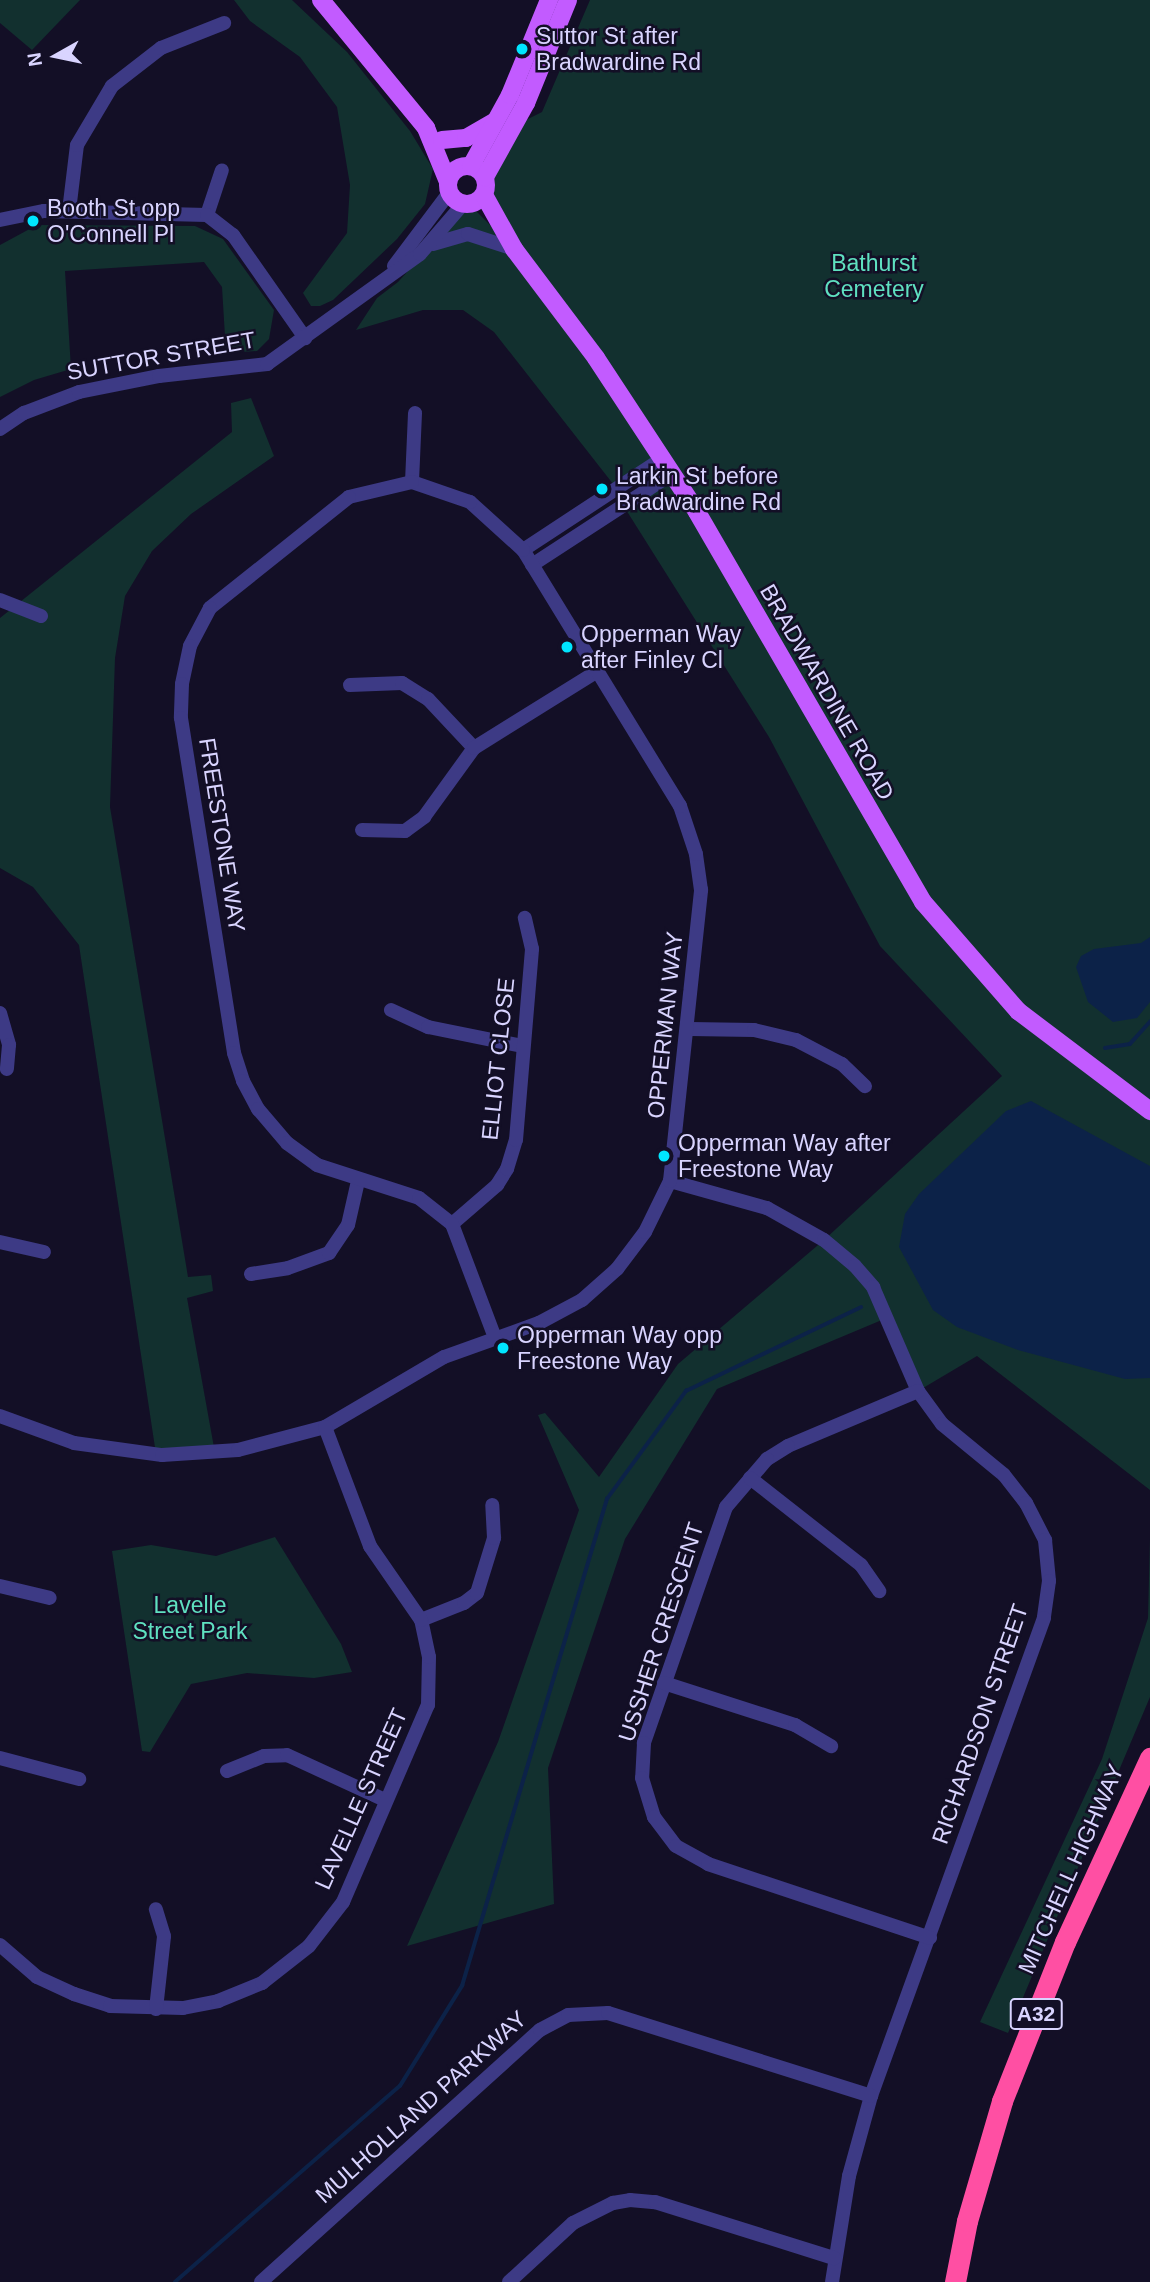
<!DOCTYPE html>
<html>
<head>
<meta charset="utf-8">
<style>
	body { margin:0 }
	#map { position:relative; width:1150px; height:2282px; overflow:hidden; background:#130f26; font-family:Arial,sans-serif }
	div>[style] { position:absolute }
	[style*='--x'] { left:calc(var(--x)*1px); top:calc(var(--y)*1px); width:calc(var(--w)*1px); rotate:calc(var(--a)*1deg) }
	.green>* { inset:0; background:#12302f }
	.water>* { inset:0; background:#0c2248 }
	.stream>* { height:3.5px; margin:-1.75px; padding:0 1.75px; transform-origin:1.75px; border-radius:1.75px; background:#0c2248 }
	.minor>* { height:14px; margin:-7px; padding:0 7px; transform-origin:7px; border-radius:7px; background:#3d3a85 }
	.major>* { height:18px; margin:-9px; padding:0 9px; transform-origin:9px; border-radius:9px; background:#c25bff }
	.major>.ring { margin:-9px; padding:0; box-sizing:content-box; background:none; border:18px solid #c25bff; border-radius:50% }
	.highway>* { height:21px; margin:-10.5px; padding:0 10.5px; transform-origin:10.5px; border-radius:10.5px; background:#ff4fa3 }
	.dots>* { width:19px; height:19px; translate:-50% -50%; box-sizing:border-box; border:4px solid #130f26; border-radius:50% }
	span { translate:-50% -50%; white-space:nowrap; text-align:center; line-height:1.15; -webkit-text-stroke:5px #130f26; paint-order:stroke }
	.shield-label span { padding:2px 5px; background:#130f26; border:2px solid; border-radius:5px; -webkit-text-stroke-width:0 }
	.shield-label { font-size:21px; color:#d9d4ff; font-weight:700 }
	.poi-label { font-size:23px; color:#d9d4ff }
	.left { translate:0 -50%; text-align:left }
	.park-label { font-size:23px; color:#5fe0c0 }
	.street-label { font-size:23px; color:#d9d4ff }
	.north { position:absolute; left:21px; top:21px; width:70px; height:70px; -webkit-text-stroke:5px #130f26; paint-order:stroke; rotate:261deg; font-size:19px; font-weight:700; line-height:28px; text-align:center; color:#d9d4ff }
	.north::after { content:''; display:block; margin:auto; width:24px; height:32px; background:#d9d4ff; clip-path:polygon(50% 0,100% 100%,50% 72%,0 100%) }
</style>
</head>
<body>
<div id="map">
	<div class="green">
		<i style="clip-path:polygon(0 0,80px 0,32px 50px,0 23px)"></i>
		<i style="clip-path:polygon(234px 0,292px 0,347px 52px,410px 131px,433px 169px,425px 204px,397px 239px,333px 300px,320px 306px,311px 306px,303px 293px,347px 233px,350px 185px,337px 107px,300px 57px,250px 21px)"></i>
		<i style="clip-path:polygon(590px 0,1150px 0,1150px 1490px,977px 1356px,918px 1391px,889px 1317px,717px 1389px,625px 1539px,548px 1768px,554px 1904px,407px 1946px,498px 1742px,579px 1510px,538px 1415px,545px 1413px,599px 1477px,678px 1364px,824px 1240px,1002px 1076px,880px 946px,769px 737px,623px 505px,672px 473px,663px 459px,617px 489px,494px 332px,463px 310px,423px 310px,356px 330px,377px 298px,398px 282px,469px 204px,511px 246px,486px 183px,514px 126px,542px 112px)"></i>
		<i style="clip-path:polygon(37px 225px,195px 226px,223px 239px,274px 310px,269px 339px,257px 351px,226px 353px,222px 287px,204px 262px,65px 271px,71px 369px,34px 380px,0 397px,0 245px)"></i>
		<i style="clip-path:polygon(251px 398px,274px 456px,191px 514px,152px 551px,125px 596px,115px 658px,110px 807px,188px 1277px,211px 1275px,213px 1291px,187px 1298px,215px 1453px,156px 1454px,79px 945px,33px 887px,0 868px,0 618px,232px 432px,231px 403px)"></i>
		<i style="clip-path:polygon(275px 1537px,341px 1644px,352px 1672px,314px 1678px,247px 1673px,191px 1684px,150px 1752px,142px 1751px,112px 1551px,151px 1545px,216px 1556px)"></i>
		<i style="clip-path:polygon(1150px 1538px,1150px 1697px,1008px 2033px,980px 2022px,1102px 1759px,1148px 1618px)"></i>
	</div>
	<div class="water">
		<i style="clip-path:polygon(1150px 937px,1150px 1002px,1137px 1018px,1113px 1022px,1088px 1002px,1076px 967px,1081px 956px,1094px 949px,1141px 943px)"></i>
		<i style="clip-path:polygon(1031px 1101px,1150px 1166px,1150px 1378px,1125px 1379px,1018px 1350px,957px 1327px,933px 1310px,899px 1247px,905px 1214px,919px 1194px,1006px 1111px)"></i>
	</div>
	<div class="stream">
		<i style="--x:1105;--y:1048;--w:25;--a:-9"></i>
		<i style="--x:1130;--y:1044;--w:30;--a:-48"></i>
		<i style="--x:175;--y:2282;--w:298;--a:-41.1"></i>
		<i style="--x:400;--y:2086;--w:118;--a:-58.2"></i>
		<i style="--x:462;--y:1986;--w:508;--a:-73.42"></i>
		<i style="--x:607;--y:1499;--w:134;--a:-53.8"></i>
		<i style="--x:686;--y:1391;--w:194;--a:-25.6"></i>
	</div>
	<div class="minor">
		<i style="--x:69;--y:211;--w:66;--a:-83.1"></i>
		<i style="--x:77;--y:145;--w:69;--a:-59.3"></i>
		<i style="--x:112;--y:86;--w:62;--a:-37.8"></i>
		<i style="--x:161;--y:48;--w:68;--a:-21.6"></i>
		<i style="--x:207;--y:215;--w:47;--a:-71.6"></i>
		<i style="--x:0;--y:220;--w:45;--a:-11.6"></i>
		<i style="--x:44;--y:211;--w:163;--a:1.4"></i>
		<i style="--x:207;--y:215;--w:33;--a:38"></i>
		<i style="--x:233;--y:235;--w:126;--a:55"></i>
		<i style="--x:433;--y:244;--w:36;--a:-16"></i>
		<i style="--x:468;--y:234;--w:48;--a:18.1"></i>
		<i style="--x:394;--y:266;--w:91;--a:-53"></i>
		<i style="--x:0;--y:429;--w:29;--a:-34"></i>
		<i style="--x:24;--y:413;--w:59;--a:-20.9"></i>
		<i style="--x:79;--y:392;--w:82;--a:-11.3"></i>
		<i style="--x:159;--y:376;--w:109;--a:-6.3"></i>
		<i style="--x:267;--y:364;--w:188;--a:-35.7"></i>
		<i style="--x:420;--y:254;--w:66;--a:-49.3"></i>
		<i style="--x:412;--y:482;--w:69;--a:-87.5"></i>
		<i style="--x:523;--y:550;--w:168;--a:-33.3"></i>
		<i style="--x:532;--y:565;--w:168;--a:-33.1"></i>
		<i style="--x:0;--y:600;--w:44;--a:21.3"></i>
		<i style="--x:350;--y:685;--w:52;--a:-2.2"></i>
		<i style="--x:402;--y:683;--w:31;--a:32"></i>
		<i style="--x:428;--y:699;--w:67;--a:46.8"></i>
		<i style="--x:362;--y:830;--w:43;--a:1.3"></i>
		<i style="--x:405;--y:831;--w:24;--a:-36"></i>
		<i style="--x:424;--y:817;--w:85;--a:-54.1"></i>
		<i style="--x:474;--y:748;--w:144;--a:-31.9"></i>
		<i style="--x:391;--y:1010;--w:41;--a:24.7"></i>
		<i style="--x:428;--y:1027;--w:96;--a:11.4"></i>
		<i style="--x:0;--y:1013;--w:33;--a:74"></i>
		<i style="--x:9;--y:1045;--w:24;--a:95"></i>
		<i style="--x:690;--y:1029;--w:64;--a:0.9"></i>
		<i style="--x:754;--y:1030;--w:43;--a:13.4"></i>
		<i style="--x:796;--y:1040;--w:52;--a:27.6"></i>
		<i style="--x:842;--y:1064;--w:32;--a:44"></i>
		<i style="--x:670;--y:1181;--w:101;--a:15.6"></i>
		<i style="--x:767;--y:1208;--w:65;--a:29.3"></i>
		<i style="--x:824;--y:1240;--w:40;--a:40"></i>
		<i style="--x:855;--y:1266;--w:28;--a:49"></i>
		<i style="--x:873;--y:1287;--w:113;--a:66.6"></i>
		<i style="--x:918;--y:1391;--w:41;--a:54"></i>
		<i style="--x:942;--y:1424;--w:80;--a:39.4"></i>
		<i style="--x:1004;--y:1475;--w:36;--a:52"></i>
		<i style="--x:1026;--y:1503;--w:42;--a:62.8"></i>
		<i style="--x:1045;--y:1540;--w:41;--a:84.4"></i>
		<i style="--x:1049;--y:1581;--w:37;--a:98"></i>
		<i style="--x:1044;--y:1618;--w:508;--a:109.9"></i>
		<i style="--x:871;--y:2096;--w:83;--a:105.4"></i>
		<i style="--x:849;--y:2176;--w:107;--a:99.1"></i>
		<i style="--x:452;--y:1224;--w:60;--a:-40.9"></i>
		<i style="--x:497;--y:1185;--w:19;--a:-58"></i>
		<i style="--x:507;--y:1169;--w:30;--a:-73"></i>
		<i style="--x:516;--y:1140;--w:192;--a:-85.2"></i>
		<i style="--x:532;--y:949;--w:32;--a:-103"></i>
		<i style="--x:0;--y:1242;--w:45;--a:12.8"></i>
		<i style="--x:251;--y:1274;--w:37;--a:-9"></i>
		<i style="--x:288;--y:1268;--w:44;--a:-20.1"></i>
		<i style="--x:329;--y:1253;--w:34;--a:-56"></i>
		<i style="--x:348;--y:1225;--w:45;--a:-77.2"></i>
		<i style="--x:918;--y:1391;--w:141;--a:157.1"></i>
		<i style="--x:788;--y:1446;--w:25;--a:148"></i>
		<i style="--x:767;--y:1459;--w:63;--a:130.5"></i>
		<i style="--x:726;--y:1507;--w:250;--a:109.2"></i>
		<i style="--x:644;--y:1743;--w:35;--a:93"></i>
		<i style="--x:642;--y:1778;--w:41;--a:72.9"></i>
		<i style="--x:654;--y:1817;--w:36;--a:53"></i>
		<i style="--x:676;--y:1846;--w:37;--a:29"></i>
		<i style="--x:708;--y:1864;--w:234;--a:18.4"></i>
		<i style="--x:0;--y:1416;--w:79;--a:20"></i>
		<i style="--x:74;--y:1443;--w:89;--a:7.8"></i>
		<i style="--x:162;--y:1455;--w:76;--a:-3.8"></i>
		<i style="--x:238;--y:1450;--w:90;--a:-14.8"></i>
		<i style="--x:325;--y:1427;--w:138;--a:-30.5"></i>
		<i style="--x:444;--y:1357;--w:101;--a:-19.7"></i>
		<i style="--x:539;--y:1323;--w:49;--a:-28.1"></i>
		<i style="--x:582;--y:1300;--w:47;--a:-41.5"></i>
		<i style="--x:617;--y:1269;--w:46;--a:-52.9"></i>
		<i style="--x:645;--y:1232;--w:57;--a:-63.9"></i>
		<i style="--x:670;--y:1181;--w:293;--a:-83.9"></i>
		<i style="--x:701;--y:890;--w:36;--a:-98"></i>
		<i style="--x:696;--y:854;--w:51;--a:-108.4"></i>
		<i style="--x:680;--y:806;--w:300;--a:-121.5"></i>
		<i style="--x:523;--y:550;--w:72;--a:-137.8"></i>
		<i style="--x:470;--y:502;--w:61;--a:-161"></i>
		<i style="--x:412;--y:482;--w:65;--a:166.6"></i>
		<i style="--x:349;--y:497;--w:178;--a:141.4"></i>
		<i style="--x:210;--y:608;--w:43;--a:117.8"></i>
		<i style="--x:190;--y:646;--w:39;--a:102"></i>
		<i style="--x:182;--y:684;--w:34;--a:92"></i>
		<i style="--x:181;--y:718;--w:339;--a:81"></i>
		<i style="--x:234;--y:1053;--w:29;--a:72"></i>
		<i style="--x:243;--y:1081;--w:32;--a:62"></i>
		<i style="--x:258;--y:1109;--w:45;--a:49.5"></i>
		<i style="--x:287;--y:1143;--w:37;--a:36"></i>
		<i style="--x:317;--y:1165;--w:107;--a:17.9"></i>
		<i style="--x:419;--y:1198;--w:42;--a:38.2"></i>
		<i style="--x:452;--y:1224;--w:122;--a:69.3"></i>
		<i style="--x:750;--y:1478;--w:141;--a:38.1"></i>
		<i style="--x:861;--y:1565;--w:32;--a:55"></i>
		<i style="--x:0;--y:1586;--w:51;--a:13.5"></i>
		<i style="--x:421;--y:1620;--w:46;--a:-21.6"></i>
		<i style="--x:464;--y:1603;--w:16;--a:-38"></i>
		<i style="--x:477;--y:1593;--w:58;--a:-72.8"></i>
		<i style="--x:494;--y:1538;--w:33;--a:-93"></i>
		<i style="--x:664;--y:1683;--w:138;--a:17.8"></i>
		<i style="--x:795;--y:1725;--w:42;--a:30.3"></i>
		<i style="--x:0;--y:1758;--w:82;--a:14.9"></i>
		<i style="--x:227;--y:1771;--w:40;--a:-22"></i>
		<i style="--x:264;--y:1756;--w:23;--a:-2"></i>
		<i style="--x:287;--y:1755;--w:108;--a:24.7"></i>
		<i style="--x:0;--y:1945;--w:49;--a:40.9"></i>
		<i style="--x:37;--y:1977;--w:41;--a:24.7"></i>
		<i style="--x:74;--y:1994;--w:38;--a:18"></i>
		<i style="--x:110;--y:2006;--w:73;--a:1.6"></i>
		<i style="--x:183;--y:2008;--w:36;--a:-11"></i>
		<i style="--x:218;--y:2001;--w:48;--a:-22.2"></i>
		<i style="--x:262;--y:1983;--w:60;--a:-38.2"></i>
		<i style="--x:309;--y:1946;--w:56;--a:-52.3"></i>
		<i style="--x:343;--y:1902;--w:215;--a:-66.7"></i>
		<i style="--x:428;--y:1705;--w:48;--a:-88.8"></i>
		<i style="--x:429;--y:1657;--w:38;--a:-102"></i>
		<i style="--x:421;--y:1620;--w:90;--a:-124.6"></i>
		<i style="--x:370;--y:1546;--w:127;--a:-110.7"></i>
		<i style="--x:156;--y:2009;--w:73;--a:-83.7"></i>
		<i style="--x:164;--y:1936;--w:28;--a:-107"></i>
		<i style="--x:261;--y:2282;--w:376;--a:-42.1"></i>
		<i style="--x:540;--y:2030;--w:32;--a:-28"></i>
		<i style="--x:568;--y:2015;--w:40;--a:-2.9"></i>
		<i style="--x:608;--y:2013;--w:276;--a:17.5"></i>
		<i style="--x:509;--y:2282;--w:87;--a:-42.7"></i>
		<i style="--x:573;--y:2223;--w:45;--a:-26.6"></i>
		<i style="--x:613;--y:2203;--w:17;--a:-10"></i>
		<i style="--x:630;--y:2200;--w:25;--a:5"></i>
		<i style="--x:655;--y:2202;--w:188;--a:17.4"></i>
	</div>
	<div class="major">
		<i style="--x:321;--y:0;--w:166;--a:50.6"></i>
		<i style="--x:426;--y:128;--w:58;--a:67.8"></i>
		<i style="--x:442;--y:140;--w:24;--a:-5"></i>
		<i style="--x:466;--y:138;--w:32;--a:-30"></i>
		<i class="ring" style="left:448px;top:166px;width:20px;height:20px"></i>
		<i style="--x:471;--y:166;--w:81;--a:-61.2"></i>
		<i style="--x:510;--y:95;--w:103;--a:-67.7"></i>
		<i style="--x:485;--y:177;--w:85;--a:-61"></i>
		<i style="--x:526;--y:103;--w:111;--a:-67.8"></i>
		<i style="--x:484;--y:195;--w:62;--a:60.9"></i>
		<i style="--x:514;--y:249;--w:136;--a:53"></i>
		<i style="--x:596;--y:358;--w:184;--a:56.7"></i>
		<i style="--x:697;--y:512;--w:451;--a:59.9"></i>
		<i style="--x:923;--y:902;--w:145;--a:48.9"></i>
		<i style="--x:1018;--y:1011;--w:166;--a:37.1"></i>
	</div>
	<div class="highway">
		<i style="--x:955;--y:2282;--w:62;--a:-78.9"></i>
		<i style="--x:967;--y:2221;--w:125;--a:-73.7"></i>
		<i style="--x:1002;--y:2101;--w:171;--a:-68.4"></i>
		<i style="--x:1065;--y:1942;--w:203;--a:-65.2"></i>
	</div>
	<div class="dots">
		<i style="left:522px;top:49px;background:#00e5ff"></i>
		<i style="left:33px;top:221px;background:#00e5ff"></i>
		<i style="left:602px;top:489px;background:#00e5ff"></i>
		<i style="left:567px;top:647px;background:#00e5ff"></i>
		<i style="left:664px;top:1156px;background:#00e5ff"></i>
		<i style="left:503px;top:1348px;background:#00e5ff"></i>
	</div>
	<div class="shield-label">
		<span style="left:1036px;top:2014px">A32</span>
	</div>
	<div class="poi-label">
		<span class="left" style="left:536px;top:49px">Suttor St after<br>Bradwardine Rd</span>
		<span class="left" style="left:47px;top:221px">Booth St opp<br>O'Connell Pl</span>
		<span class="left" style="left:616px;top:489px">Larkin St before<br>Bradwardine Rd</span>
		<span class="left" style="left:581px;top:647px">Opperman Way<br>after Finley Cl</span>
		<span class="left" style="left:678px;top:1156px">Opperman Way after<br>Freestone Way</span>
		<span class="left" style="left:517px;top:1348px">Opperman Way opp<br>Freestone Way</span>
	</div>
	<div class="park-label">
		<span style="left:874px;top:276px">Bathurst<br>Cemetery</span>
		<span style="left:190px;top:1618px">Lavelle<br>Street Park</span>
	</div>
	<div class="street-label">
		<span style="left:161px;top:356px;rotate:-10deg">SUTTOR STREET</span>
		<span style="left:827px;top:692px;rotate:60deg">BRADWARDINE ROAD</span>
		<span style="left:222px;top:835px;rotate:81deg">FREESTONE WAY</span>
		<span style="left:665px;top:1025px;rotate:-84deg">OPPERMAN WAY</span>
		<span style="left:498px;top:1059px;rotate:-84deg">ELLIOT CLOSE</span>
		<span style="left:661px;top:1632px;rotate:-72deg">USSHER CRESCENT</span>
		<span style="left:980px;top:1724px;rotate:-71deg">RICHARDSON STREET</span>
		<span style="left:361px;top:1799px;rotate:-66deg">LAVELLE STREET</span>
		<span style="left:1071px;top:1869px;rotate:-66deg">MITCHELL HIGHWAY</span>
		<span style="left:421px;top:2107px;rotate:-42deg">MULHOLLAND PARKWAY</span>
	</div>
	<div class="north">N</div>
</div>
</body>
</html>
